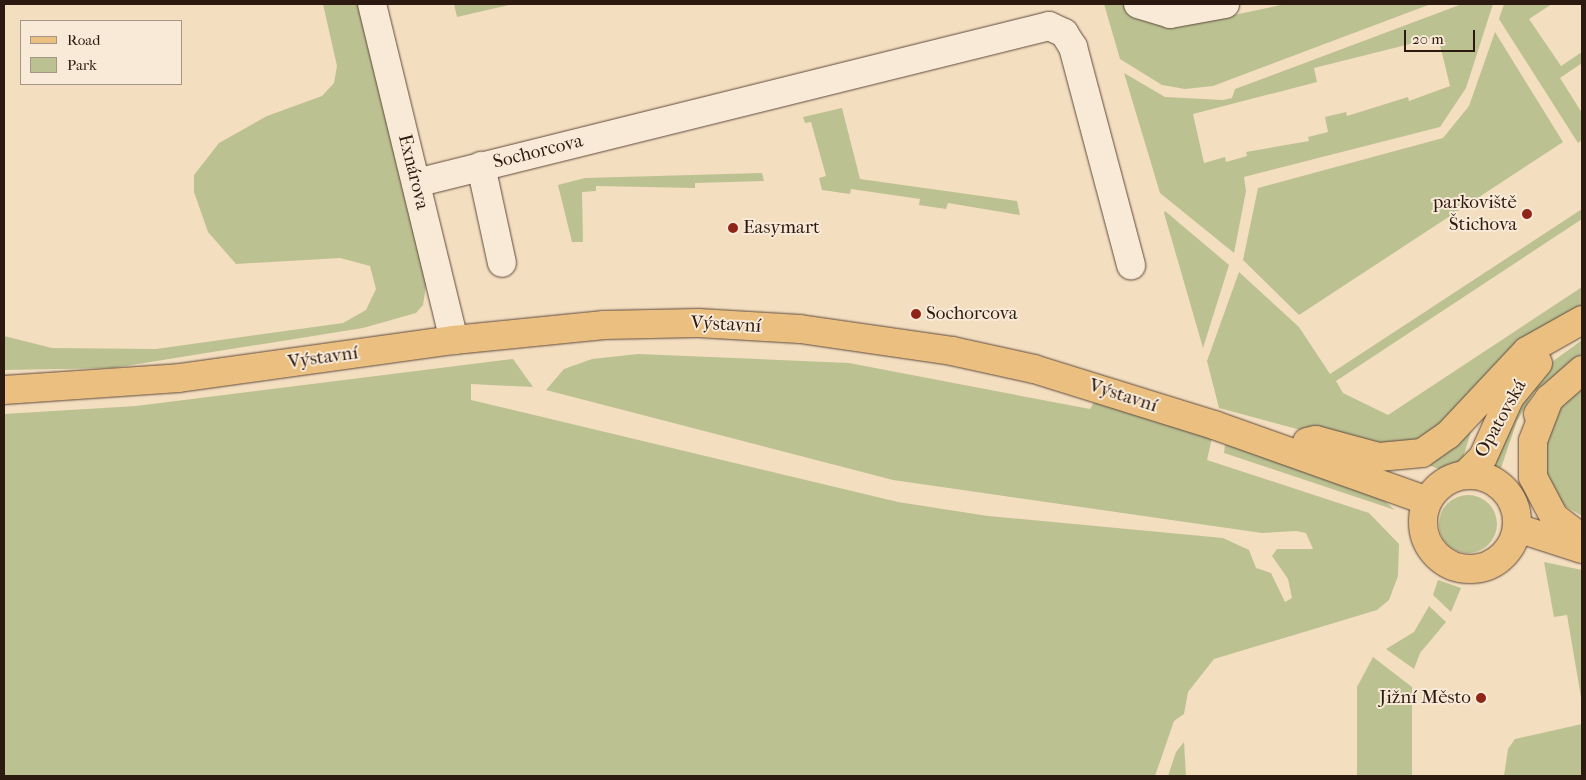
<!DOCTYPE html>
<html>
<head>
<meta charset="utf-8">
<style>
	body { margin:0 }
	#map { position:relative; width:1586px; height:780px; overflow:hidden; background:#f4dec0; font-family:"IM FELL French Canon",serif }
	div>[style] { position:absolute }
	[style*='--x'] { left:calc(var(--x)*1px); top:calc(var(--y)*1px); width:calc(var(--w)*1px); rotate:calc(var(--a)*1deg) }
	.green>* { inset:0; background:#bcc192 }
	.round { border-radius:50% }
	.roads { filter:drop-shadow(0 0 1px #5e4a3c) drop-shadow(0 0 1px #5e4a3c) }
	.minor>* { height:28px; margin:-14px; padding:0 14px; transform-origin:14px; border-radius:14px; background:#f8ead6 }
	.major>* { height:28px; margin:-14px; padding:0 14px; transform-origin:14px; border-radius:14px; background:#eabf80 }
	.major>.ring { margin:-14px; padding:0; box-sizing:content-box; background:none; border:28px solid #eabf80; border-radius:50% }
	.dots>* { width:14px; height:14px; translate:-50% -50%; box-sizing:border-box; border:2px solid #f8ead6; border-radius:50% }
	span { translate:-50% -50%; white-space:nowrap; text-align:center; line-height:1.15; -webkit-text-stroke:4px #f8ead6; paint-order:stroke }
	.street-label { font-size:19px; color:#2c1910 }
	.poi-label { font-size:19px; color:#2c1910 }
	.right { translate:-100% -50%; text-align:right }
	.left { translate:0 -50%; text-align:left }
	.frame { position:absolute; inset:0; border:5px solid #2c1910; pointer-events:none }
	.legend { position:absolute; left:20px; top:20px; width:162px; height:65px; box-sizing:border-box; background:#f8ead6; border:1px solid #a69687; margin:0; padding:6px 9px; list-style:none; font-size:15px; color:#2c1910 }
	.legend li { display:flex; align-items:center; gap:10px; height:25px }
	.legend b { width:25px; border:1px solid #a69687 }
	.scale { position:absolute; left:1404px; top:30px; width:71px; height:22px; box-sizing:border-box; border:2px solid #2c1910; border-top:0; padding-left:6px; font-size:15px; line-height:18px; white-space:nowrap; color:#2c1910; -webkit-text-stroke:4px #f8ead6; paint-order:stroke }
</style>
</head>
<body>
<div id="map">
	<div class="green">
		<i style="clip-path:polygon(323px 4px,359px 4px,427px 280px,423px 305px,416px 313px,363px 328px,113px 368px,4px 370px,4px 336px,52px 348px,156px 349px,343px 323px,366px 310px,376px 289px,370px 266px,340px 258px,236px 264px,208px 232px,194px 192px,194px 175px,219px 143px,267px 116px,322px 96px,334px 83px,337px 66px)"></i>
		<i style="clip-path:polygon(454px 4px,513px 4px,457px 17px)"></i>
		<i style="clip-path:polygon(1104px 4px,1122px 4px,1181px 26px,1286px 4px,1431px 4px,1213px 86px,1185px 89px,1162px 85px,1120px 59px)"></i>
		<i style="clip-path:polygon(evenodd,1462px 4px,1493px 4px,1466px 88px,1440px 127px,1244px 177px,1246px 191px,1234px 253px,1160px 193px,1124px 73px,1165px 97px,1223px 100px,1232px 98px,1235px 89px,1462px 4px,1438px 37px,1450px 86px,1409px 101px,1408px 97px,1347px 116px,1346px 112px,1325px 117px,1328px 132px,1308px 137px,1309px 141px,1246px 152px,1247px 156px,1226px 162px,1225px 157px,1204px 163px,1193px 114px,1317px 82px,1314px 68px,1438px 37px)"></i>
		<i style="clip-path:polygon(1504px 4px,1552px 4px,1529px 19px,1561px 66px,1582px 52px,1582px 63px,1560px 78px,1582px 113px,1582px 140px,1578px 143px,1499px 19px)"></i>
		<i style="clip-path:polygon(1495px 32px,1563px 142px,1299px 315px,1243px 260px,1258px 188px,1443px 138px,1469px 106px)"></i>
		<i style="clip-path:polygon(842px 108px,860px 179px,1017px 201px,1020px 215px,948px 203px,946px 209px,919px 205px,920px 199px,851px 189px,850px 194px,822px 190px,819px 178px,826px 176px,811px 122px,805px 123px,803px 117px)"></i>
		<i style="clip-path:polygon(762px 173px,764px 181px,695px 183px,695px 188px,596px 186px,596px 191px,582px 192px,583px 242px,572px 242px,558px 185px,585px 178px)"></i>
		<i style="clip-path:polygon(1582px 209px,1582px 219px,1336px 381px,1343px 393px,1388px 415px,1582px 287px,1582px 306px,1422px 441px,1371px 449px,1219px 408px,1207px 361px,1239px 272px,1299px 327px,1330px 374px)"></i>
		<i style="clip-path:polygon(1165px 211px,1229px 265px,1203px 348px,1164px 213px)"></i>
		<i style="clip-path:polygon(1582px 340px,1582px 354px,1534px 392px,1517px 421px,1501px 468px,1492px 468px,1537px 373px)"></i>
		<i style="clip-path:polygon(638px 354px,849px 363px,1090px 409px,1094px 402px,1212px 438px,1207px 460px,1369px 513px,1399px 544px,1398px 576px,1389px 600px,1377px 610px,1214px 659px,1188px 692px,1184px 714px,1174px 721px,1155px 776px,4px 776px,4px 414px,136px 406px,513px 359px,533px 387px,471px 384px,471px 400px,898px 502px,988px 516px,1223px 538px,1249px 550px,1256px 568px,1271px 573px,1285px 602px,1292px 598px,1288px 579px,1272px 556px,1277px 549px,1313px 549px,1306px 533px,1296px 531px,1262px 533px,893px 480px,546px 390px,564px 369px,592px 359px)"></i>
		<i style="clip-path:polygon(1582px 387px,1582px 516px,1563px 505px,1548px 485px,1540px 445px,1559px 409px)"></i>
		<i style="clip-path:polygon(1472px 428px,1462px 461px,1439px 469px,1428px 465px)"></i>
		<i style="clip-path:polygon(1225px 444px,1380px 497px,1395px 510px,1224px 453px)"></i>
		<i class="round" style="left:1439px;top:495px;width:58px;height:58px"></i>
		<i style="clip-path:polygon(1544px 562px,1582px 570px,1582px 703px,1567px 615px,1554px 617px)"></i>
		<i style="clip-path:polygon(1438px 580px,1461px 588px,1451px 612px,1433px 595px)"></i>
		<i style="clip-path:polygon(1429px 606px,1446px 622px,1420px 653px,1414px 669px,1386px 649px,1414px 632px)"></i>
		<i style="clip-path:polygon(1373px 657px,1412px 687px,1412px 776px,1357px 776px,1357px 687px)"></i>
		<i style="clip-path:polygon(1582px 724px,1582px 776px,1504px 776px,1508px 749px,1515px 739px)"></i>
		<i style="clip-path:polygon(1184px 742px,1186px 776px,1168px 776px,1176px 752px)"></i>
	</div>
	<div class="roads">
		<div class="minor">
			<i style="--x:372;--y:4;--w:346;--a:76.3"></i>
			<i style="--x:1138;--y:4;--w:34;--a:17"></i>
			<i style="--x:1170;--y:14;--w:56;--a:-10.3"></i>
			<i style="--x:481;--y:166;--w:99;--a:77.8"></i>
			<i style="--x:416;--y:183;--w:652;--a:-13.93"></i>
			<i style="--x:1049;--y:26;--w:17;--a:25"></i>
			<i style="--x:1064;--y:33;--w:17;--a:57"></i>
			<i style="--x:1073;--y:47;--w:226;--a:75.1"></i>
		</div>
		<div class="major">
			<i style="--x:4;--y:390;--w:175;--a:-3.9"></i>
			<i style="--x:179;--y:378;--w:278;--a:-7.9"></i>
			<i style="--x:454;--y:340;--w:151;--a:-5.7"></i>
			<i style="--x:604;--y:325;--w:94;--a:-1.2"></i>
			<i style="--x:698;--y:323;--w:102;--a:3.4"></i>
			<i style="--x:800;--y:329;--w:154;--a:8.2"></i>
			<i style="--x:952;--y:351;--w:84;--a:12.4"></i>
			<i style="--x:1034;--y:369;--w:189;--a:17.3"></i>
			<i style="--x:1214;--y:425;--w:226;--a:19.6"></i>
			<i style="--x:1549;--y:399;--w:45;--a:110.9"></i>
			<i style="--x:1533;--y:441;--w:36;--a:90"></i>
			<i style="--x:1533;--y:477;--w:45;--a:62.3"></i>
			<i style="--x:1554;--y:517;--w:35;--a:37"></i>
			<i style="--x:1538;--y:414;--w:19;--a:-54"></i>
			<i style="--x:1549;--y:399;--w:44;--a:-41.3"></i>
			<i style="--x:1307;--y:442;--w:9;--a:-13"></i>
			<i style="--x:1316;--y:440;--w:65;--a:15.1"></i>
			<i style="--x:1379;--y:457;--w:43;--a:-5.3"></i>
			<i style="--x:1422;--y:453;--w:32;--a:-35"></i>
			<i style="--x:1448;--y:435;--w:115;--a:-46.8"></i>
			<i style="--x:1527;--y:351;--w:63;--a:-29.4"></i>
			<i class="ring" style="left:1423px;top:475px;width:66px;height:66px"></i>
			<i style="--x:1465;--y:475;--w:25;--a:-45"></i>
			<i style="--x:1483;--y:457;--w:66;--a:-65.8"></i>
			<i style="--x:1510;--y:397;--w:44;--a:-50.5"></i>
			<i style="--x:1517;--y:528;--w:68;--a:17.9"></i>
		</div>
	</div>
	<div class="dots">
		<i style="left:1527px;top:214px;background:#8f2418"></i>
		<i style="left:733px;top:228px;background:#8f2418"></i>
		<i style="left:916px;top:314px;background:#8f2418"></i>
		<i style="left:1481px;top:698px;background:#8f2418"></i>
	</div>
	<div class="street-label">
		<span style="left:538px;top:152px;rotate:-14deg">Sochorcova</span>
		<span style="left:413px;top:172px;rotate:76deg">Exnárova</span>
		<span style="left:726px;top:325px;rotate:3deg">Výstavní</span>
		<span style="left:323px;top:358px;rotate:-8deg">Výstavní</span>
		<span style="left:1123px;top:396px;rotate:18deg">Výstavní</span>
		<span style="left:1501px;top:419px;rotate:-61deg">Opatovská</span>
	</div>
	<div class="poi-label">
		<span class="right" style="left:1517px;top:214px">parkoviště<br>Štichova</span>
		<span class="left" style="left:743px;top:228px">Easymart</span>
		<span class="left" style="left:926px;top:314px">Sochorcova</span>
		<span class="right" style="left:1471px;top:698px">Jižní Město</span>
	</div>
	<div class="frame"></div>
	<ul class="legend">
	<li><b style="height:6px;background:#eabf80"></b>Road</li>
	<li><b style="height:14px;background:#bcc192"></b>Park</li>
	</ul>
	<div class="scale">20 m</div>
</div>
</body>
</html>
